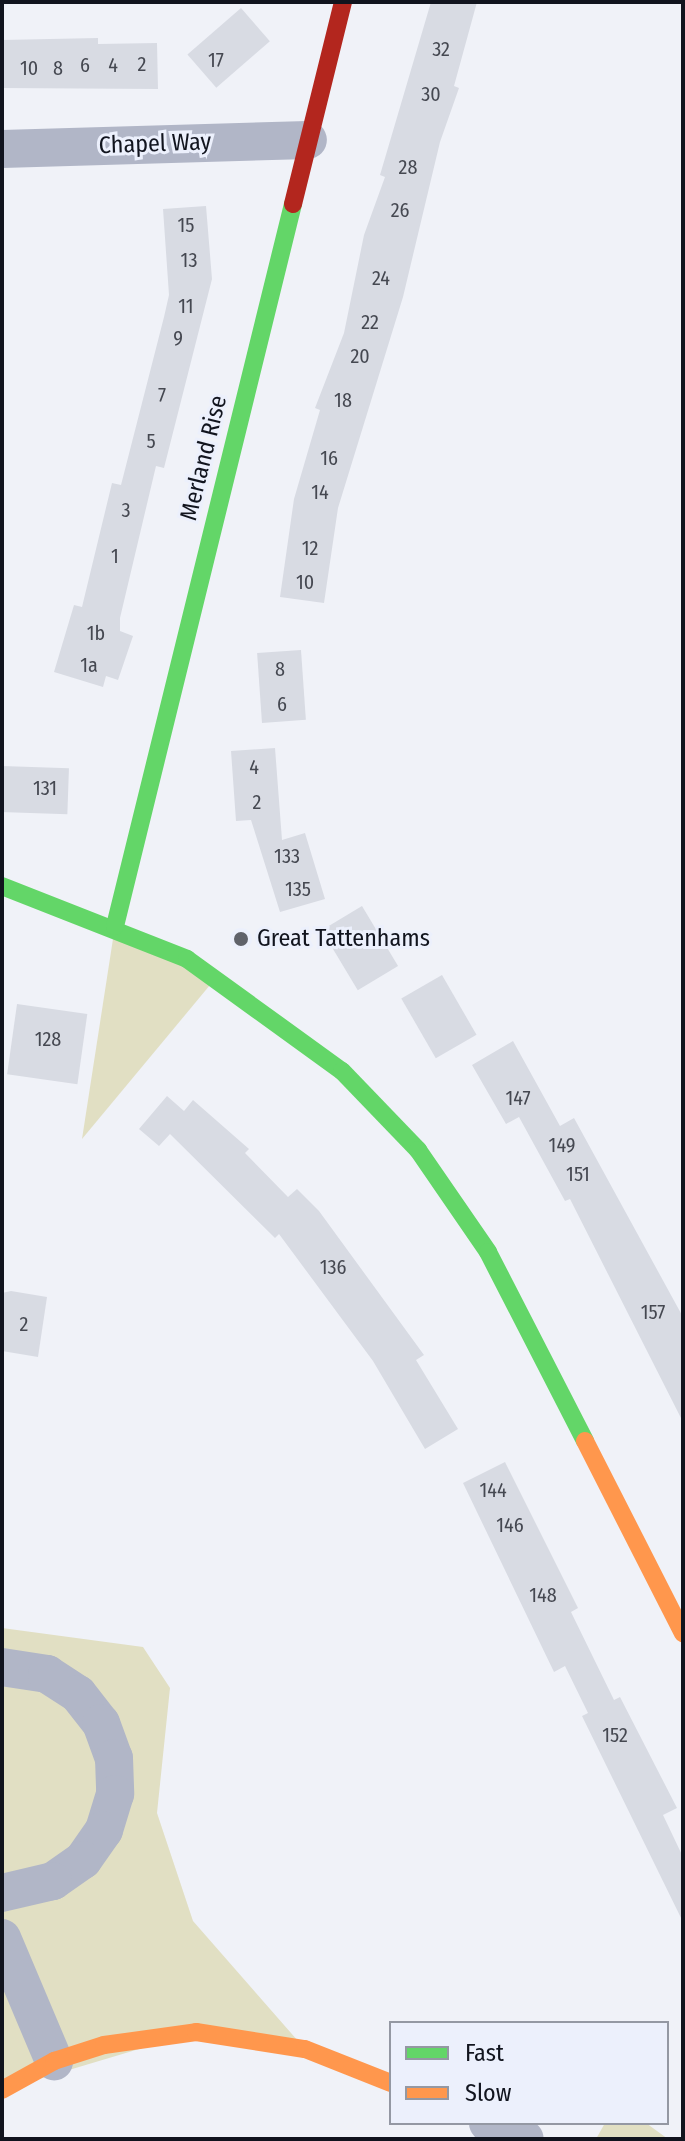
<!DOCTYPE html>
<html>
<head>
<meta charset="utf-8">
<style>
	body { margin:0 }
	#map { position:relative; width:685px; height:2141px; overflow:hidden; background:#f0f2f8; font-family:"Fira Sans Condensed",sans-serif }
	div>[style] { position:absolute }
	[style*='--x'] { left:calc(var(--x)*1px); top:calc(var(--y)*1px); width:calc(var(--w)*1px); rotate:calc(var(--a)*1deg) }
	.green>* { inset:0; background:#e1dfc3 }
	.building>* { inset:0; background:#d8dbe3; transform-origin:0 0 }
	.street>* { height:38px; margin:-19px; padding:0 19px; transform-origin:19px; border-radius:19px; background:#b1b6c7 }
	.fast>* { height:18px; margin:-9px; padding:0 9px; transform-origin:9px; border-radius:9px; background:#63d668 }
	.slow>* { height:18px; margin:-9px; padding:0 9px; transform-origin:9px; border-radius:9px; background:#ff974d }
	.jam>* { height:18px; margin:-9px; padding:0 9px; transform-origin:9px; border-radius:9px; background:#b3261e }
	.dots>* { width:22px; height:22px; translate:-50% -50%; box-sizing:border-box; border:4px solid #ecf0fc; border-radius:50% }
	span { translate:-50% -50%; white-space:nowrap; text-align:center; line-height:1.15; -webkit-text-stroke:6px #ecf0fc; paint-order:stroke }
	.number-label { font-size:20px; color:#454851 }
	.number-label span { -webkit-text-stroke-width:0 }
	.street-label { font-size:24px; color:#11141e }
	.poi-label { font-size:24px; color:#11141e }
	.left { translate:0 -50%; text-align:left }
	.frame { position:absolute; inset:0; border:4px solid #11141e; pointer-events:none }
	.legend { position:absolute; left:389px; top:2021px; width:280px; height:104px; box-sizing:border-box; background:#ecf0fc; border:2px solid #9498a3; margin:0; padding:10px 14px; list-style:none; font-size:24px; color:#11141e }
	.legend li { display:flex; align-items:center; gap:16px; height:40px }
	.legend b { width:40px; border:2px solid #9498a3 }
</style>
</head>
<body>
<div id="map">
	<div class="green">
		<i style="clip-path:polygon(115px 926px,215px 979px,82px 1139px)"></i>
		<i style="clip-path:polygon(2px 1628px,143px 1647px,170px 1688px,157px 1813px,193px 1921px,305px 2049px,196px 2032px,2px 2090px)"></i>
		<i style="clip-path:polygon(605px 2123px,646px 2123px,668px 2139px,596px 2139px)"></i>
	</div>
	<div class="building">
		<i style="clip-path:polygon(431px 2px,477px 2px,454px 86px,459px 88px,440px 142px,403px 297px,338px 508px,324px 603px,280px 597px,294px 499px,320px 410px,315px 408px,344px 333px,364px 235px,385px 177px,380px 175px)"></i>
		<i style="left:241px;top:8px;width:44px;height:71px;rotate:49deg"></i>
		<i style="clip-path:polygon(98px 38px,98px 44px,157px 43px,158px 89px,2px 88px,2px 40px)"></i>
		<i style="clip-path:polygon(206px 206px,212px 279px,164px 468px,156px 466px,120px 618px,120px 631px,133px 636px,118px 680px,106px 676px,103px 687px,54px 672px,74px 605px,82px 607px,112px 483px,121px 485px,164px 317px,169px 295px,163px 209px)"></i>
		<i style="left:301px;top:650px;width:70px;height:44px;rotate:86deg"></i>
		<i style="clip-path:polygon(275px 748px,282px 840px,305px 833px,325px 899px,280px 912px,251px 820px,236px 821px,231px 751px)"></i>
		<i style="left:2px;top:766px;width:67px;height:46px;rotate:2deg"></i>
		<i style="left:362px;top:906px;width:70px;height:47px;rotate:59deg"></i>
		<i style="left:442px;top:975px;width:69px;height:47px;rotate:60deg"></i>
		<i style="left:17px;top:1004px;width:71px;height:71px;rotate:8deg"></i>
		<i style="clip-path:polygon(513px 1041px,560px 1126px,574px 1118px,683px 1317px,683px 1422px,570px 1199px,565px 1201px,519px 1117px,506px 1124px,472px 1065px)"></i>
		<i style="clip-path:polygon(167px 1096px,184px 1111px,193px 1100px,249px 1149px,245px 1153px,288px 1197px,297px 1189px,319px 1211px,424px 1355px,416px 1360px,458px 1429px,425px 1449px,373px 1361px,279px 1234px,275px 1238px,170px 1134px,159px 1146px,139px 1129px)"></i>
		<i style="clip-path:polygon(11px 1291px,47px 1297px,38px 1357px,2px 1351px,2px 1293px)"></i>
		<i style="clip-path:polygon(505px 1462px,578px 1608px,571px 1612px,614px 1700px,620px 1697px,677px 1808px,663px 1815px,683px 1857px,683px 1922px,582px 1716px,588px 1713px,565px 1666px,554px 1672px,463px 1483px)"></i>
	</div>
	<div class="street">
		<i style="--x:2;--y:149;--w:306;--a:-1.7"></i>
		<i style="--x:2;--y:1667;--w:46;--a:8.8"></i>
		<i style="--x:47;--y:1674;--w:37;--a:33"></i>
		<i style="--x:78;--y:1694;--w:37;--a:52"></i>
		<i style="--x:101;--y:1723;--w:37;--a:70"></i>
		<i style="--x:114;--y:1758;--w:36;--a:88"></i>
		<i style="--x:115;--y:1794;--w:38;--a:107"></i>
		<i style="--x:104;--y:1830;--w:37;--a:125"></i>
		<i style="--x:83;--y:1860;--w:37;--a:145"></i>
		<i style="--x:53;--y:1881;--w:52;--a:166.8"></i>
		<i style="--x:2;--y:1938;--w:134;--a:67.1"></i>
		<i style="--x:488;--y:2123;--w:40;--a:23.4"></i>
	</div>
	<div class="fast">
		<i style="--x:2;--y:886;--w:199;--a:21.5"></i>
		<i style="--x:187;--y:959;--w:191;--a:35.9"></i>
		<i style="--x:342;--y:1071;--w:110;--a:46.1"></i>
		<i style="--x:418;--y:1150;--w:124;--a:55.5"></i>
		<i style="--x:488;--y:1252;--w:212;--a:62.8"></i>
		<i style="--x:115;--y:926;--w:744;--a:-76.15"></i>
	</div>
	<div class="slow">
		<i style="--x:585;--y:1441;--w:216;--a:63"></i>
		<i style="--x:2;--y:2090;--w:60;--a:-29.1"></i>
		<i style="--x:54;--y:2061;--w:52;--a:-17.7"></i>
		<i style="--x:104;--y:2045;--w:93;--a:-8"></i>
		<i style="--x:196;--y:2032;--w:110;--a:8.9"></i>
		<i style="--x:305;--y:2049;--w:92;--a:21.6"></i>
	</div>
	<div class="jam">
		<i style="--x:293;--y:204;--w:208;--a:-76.1"></i>
	</div>
	<div class="dots">
		<i style="left:241px;top:939px;background:#5f626a"></i>
	</div>
	<div class="number-label">
		<span style="left:441px;top:49px">32</span>
		<span style="left:216px;top:60px">17</span>
		<span style="left:142px;top:64px">2</span>
		<span style="left:85px;top:65px">6</span>
		<span style="left:113px;top:65px">4</span>
		<span style="left:29px;top:68px">10</span>
		<span style="left:58px;top:68px">8</span>
		<span style="left:431px;top:94px">30</span>
		<span style="left:408px;top:167px">28</span>
		<span style="left:400px;top:210px">26</span>
		<span style="left:186px;top:225px">15</span>
		<span style="left:189px;top:260px">13</span>
		<span style="left:381px;top:278px">24</span>
		<span style="left:186px;top:306px">11</span>
		<span style="left:370px;top:322px">22</span>
		<span style="left:178px;top:338px">9</span>
		<span style="left:360px;top:356px">20</span>
		<span style="left:162px;top:395px">7</span>
		<span style="left:343px;top:400px">18</span>
		<span style="left:151px;top:441px">5</span>
		<span style="left:329px;top:458px">16</span>
		<span style="left:320px;top:492px">14</span>
		<span style="left:126px;top:510px">3</span>
		<span style="left:310px;top:548px">12</span>
		<span style="left:115px;top:556px">1</span>
		<span style="left:305px;top:582px">10</span>
		<span style="left:96px;top:633px">1b</span>
		<span style="left:89px;top:665px">1a</span>
		<span style="left:280px;top:669px">8</span>
		<span style="left:282px;top:704px">6</span>
		<span style="left:254px;top:767px">4</span>
		<span style="left:45px;top:788px">131</span>
		<span style="left:257px;top:802px">2</span>
		<span style="left:287px;top:856px">133</span>
		<span style="left:298px;top:889px">135</span>
		<span style="left:48px;top:1039px">128</span>
		<span style="left:518px;top:1098px">147</span>
		<span style="left:562px;top:1145px">149</span>
		<span style="left:578px;top:1174px">151</span>
		<span style="left:333px;top:1267px">136</span>
		<span style="left:653px;top:1312px">157</span>
		<span style="left:24px;top:1324px">2</span>
		<span style="left:493px;top:1490px">144</span>
		<span style="left:510px;top:1525px">146</span>
		<span style="left:543px;top:1595px">148</span>
		<span style="left:615px;top:1735px">152</span>
	</div>
	<div class="street-label">
		<span style="left:155px;top:144px;rotate:-2deg">Chapel Way</span>
		<span style="left:204px;top:458px;rotate:-76deg">Merland Rise</span>
	</div>
	<div class="poi-label">
		<span class="left" style="left:257px;top:939px">Great Tattenhams</span>
	</div>
	<div class="frame"></div>
	<ul class="legend">
	<li><b style="height:10px;background:#63d668"></b>Fast</li>
	<li><b style="height:10px;background:#ff974d"></b>Slow</li>
	</ul>
</div>
</body>
</html>
